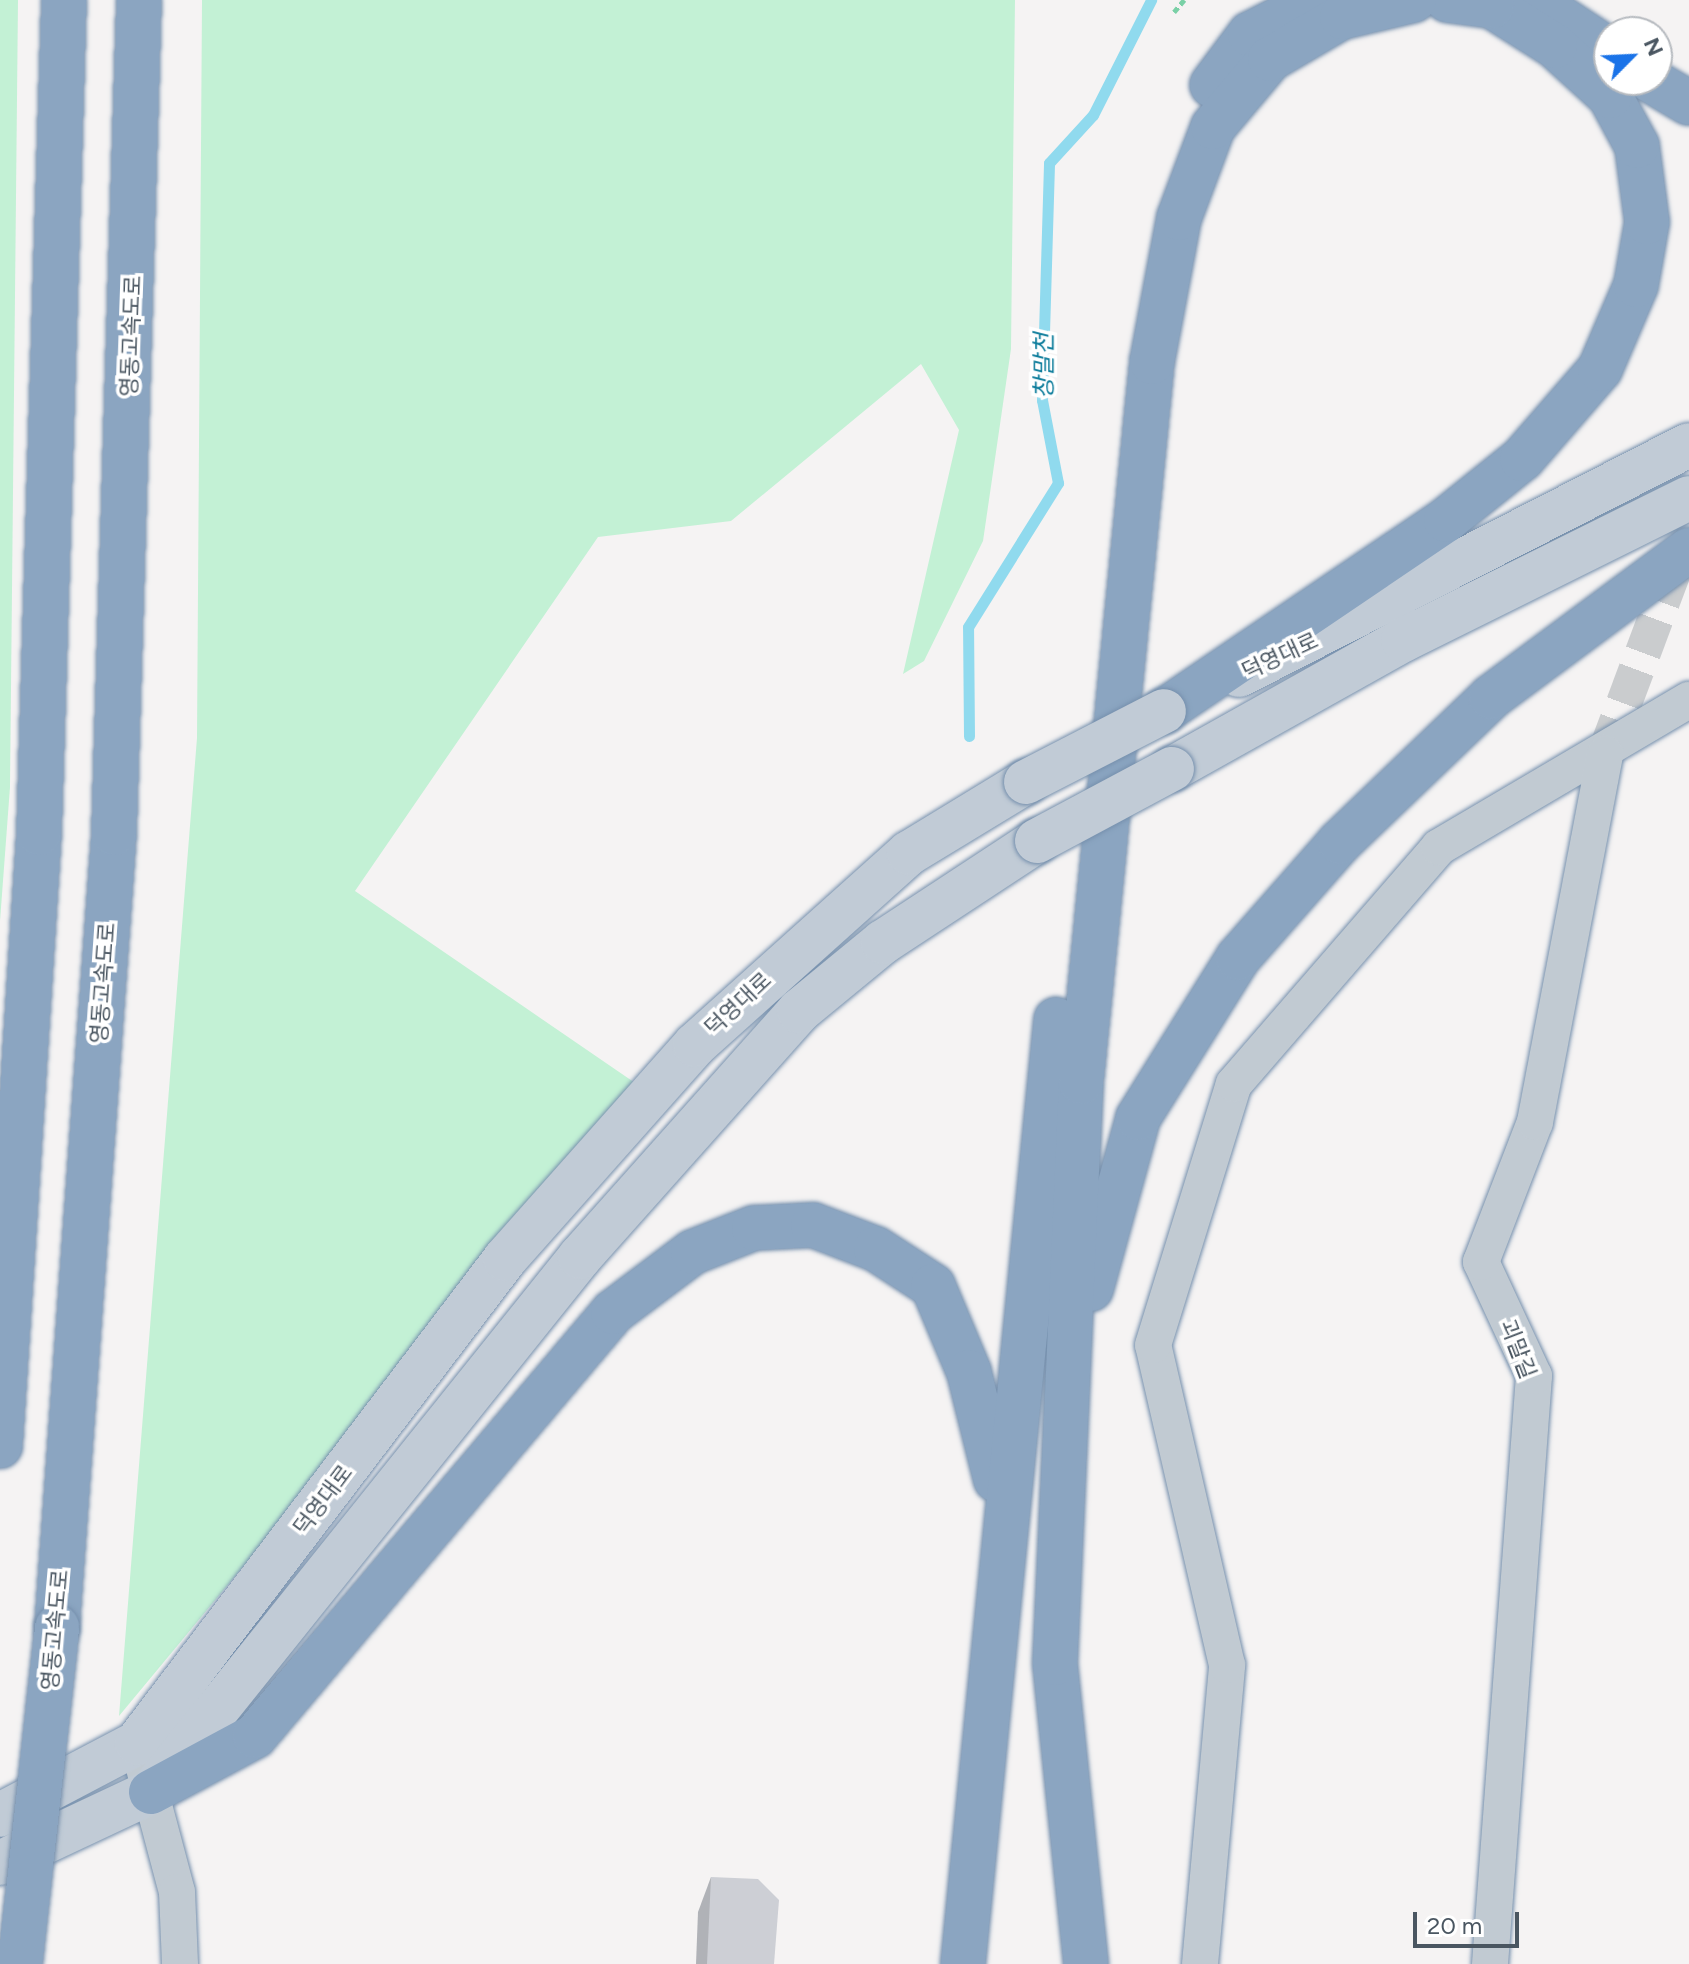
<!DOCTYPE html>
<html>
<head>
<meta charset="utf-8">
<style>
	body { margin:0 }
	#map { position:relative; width:1689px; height:1964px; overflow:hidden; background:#f5f3f3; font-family:Figtree,"Noto Sans KR",sans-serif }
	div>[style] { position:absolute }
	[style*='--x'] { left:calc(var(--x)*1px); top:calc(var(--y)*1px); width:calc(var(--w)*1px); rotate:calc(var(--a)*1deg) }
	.green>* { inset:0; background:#c3f1d5 }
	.stream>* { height:11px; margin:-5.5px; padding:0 5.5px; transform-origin:5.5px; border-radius:5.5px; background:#90daee }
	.street-tunnel>* { height:36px; margin-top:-18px; transform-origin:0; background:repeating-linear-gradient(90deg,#caccce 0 36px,transparent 0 54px) }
	.path>* { height:5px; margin-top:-2.5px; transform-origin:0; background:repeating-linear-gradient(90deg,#7ad0a6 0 6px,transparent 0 10px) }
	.roads { filter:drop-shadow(0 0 2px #7690ad) drop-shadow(0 0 2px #7690ad) }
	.street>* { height:36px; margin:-18px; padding:0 18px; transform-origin:18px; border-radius:18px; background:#c1cad2 }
	.secondary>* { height:44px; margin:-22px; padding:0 22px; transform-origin:22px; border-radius:22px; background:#c1cbd6 }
	.highway>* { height:44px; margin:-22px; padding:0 22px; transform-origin:22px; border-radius:22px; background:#8ba5c1 }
	.bridges { filter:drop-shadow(0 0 2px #7690ad) drop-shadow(0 0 2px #7690ad) }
	.secondary-bridge>* { height:44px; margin:-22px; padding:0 22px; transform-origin:22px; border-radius:22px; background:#c1cbd6 }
	.highway-bridge>* { height:44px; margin:-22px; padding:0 22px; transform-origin:22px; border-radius:22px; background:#8ba5c1 }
	.wall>* { inset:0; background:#b0b2b7 }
	.building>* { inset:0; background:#cdcfd5 }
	span { translate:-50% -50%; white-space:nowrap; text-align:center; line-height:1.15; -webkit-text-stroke:7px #fff; paint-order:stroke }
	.street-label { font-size:22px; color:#4a5661 }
	.water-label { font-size:24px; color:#0c7c9b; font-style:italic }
	.north { position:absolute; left:1593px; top:16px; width:80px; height:80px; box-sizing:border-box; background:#fff; border:2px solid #b7bbc0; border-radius:50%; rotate:66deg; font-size:22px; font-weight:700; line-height:32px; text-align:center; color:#4a5661 }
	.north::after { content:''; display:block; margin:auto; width:28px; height:36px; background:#1a73e8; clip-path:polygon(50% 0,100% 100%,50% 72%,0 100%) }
	.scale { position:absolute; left:1413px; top:1912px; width:106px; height:36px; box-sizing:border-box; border:4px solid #4a5661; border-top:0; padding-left:10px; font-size:24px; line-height:28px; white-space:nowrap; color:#4a5661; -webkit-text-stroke:6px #fff; paint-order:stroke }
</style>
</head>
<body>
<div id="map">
	<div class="green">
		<i style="clip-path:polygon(0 0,18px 0,10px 787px,0 921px)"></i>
		<i style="clip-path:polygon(202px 0,1015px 0,1011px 349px,983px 541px,924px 661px,903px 674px,959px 430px,921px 364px,731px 521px,598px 537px,355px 891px,641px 1087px,119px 1716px,197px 738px)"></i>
	</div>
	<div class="stream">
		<i style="--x:969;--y:736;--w:109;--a:-90.5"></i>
		<i style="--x:968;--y:627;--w:170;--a:-58"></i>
		<i style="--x:1058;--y:483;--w:85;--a:-100.9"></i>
		<i style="--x:1042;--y:400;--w:237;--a:-88.3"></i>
		<i style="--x:1049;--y:163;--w:65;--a:-47.5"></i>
		<i style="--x:1093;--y:115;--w:129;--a:-63.2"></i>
	</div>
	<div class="street-tunnel">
		<i style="--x:1605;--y:754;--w:217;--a:-69.5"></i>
	</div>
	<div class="path">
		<i style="--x:1174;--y:12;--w:16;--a:-50"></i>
	</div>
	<div class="roads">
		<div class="street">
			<i style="--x:144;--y:1768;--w:128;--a:75.1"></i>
			<i style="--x:177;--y:1892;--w:72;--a:87.6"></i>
			<i style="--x:1200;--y:1964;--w:300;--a:-84.8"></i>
			<i style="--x:1227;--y:1665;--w:328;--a:-103"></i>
			<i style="--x:1153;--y:1345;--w:273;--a:-72.8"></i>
			<i style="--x:1234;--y:1084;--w:313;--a:-49.1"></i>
			<i style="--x:1439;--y:847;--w:290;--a:-30.5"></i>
			<i style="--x:1490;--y:1964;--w:590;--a:-85.72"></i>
			<i style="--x:1534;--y:1376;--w:126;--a:-114.9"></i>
			<i style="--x:1481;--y:1262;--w:150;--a:-68.9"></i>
			<i style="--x:1535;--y:1122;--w:375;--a:-79.2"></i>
		</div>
		<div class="secondary">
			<i style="--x:1239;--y:675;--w:505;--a:-27.07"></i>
			<i style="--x:1172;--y:769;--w:265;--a:-29.2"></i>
			<i style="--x:1403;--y:640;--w:319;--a:-26.4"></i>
			<i style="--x:0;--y:1815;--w:155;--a:-27.7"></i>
			<i style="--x:137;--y:1743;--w:608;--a:-52.75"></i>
			<i style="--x:505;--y:1259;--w:286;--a:-48.4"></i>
			<i style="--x:695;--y:1045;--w:288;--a:-41.9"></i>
			<i style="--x:909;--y:853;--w:137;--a:-31.3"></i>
			<i style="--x:0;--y:1863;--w:167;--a:-25.2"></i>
			<i style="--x:151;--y:1792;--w:686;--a:-51.27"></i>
			<i style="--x:580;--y:1257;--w:329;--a:-48.3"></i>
			<i style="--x:799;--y:1011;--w:109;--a:-39.4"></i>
			<i style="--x:883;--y:942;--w:184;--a:-33.3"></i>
		</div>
		<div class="highway">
			<i style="--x:1533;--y:0;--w:91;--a:33.3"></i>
			<i style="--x:1650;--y:80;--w:45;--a:30.5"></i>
			<i style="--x:1212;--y:85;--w:64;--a:-53.3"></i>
			<i style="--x:1250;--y:34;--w:68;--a:-26.9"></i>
			<i style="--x:1164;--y:711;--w:341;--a:-34.1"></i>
			<i style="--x:1446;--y:520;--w:97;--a:-38.8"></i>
			<i style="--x:1522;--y:459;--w:119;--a:-49.1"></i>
			<i style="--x:1600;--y:369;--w:91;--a:-66.8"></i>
			<i style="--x:1636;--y:285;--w:64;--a:-80.1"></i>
			<i style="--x:1647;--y:222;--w:77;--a:-97.5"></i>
			<i style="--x:1637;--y:146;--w:57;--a:-118.4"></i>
			<i style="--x:1610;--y:96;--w:74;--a:-137.7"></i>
			<i style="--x:1555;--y:46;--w:75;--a:-147.6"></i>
			<i style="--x:1492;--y:6;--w:45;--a:-172.4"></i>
			<i style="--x:1091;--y:1289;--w:177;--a:-74.6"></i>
			<i style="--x:1138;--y:1118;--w:189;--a:-58"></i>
			<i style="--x:1238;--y:958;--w:154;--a:-48.7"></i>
			<i style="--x:1340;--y:842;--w:209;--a:-43.8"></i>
			<i style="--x:1491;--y:697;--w:247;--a:-36.6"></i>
			<i style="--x:0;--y:1446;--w:614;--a:-86.36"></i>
			<i style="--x:39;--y:833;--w:833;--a:-88.28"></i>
			<i style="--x:57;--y:1627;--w:796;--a:-85.89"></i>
			<i style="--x:114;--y:833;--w:833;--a:-88.28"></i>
			<i style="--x:151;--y:1792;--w:118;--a:-28.3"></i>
			<i style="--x:255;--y:1736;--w:555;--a:-49.82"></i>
			<i style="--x:613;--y:1312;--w:100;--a:-36.9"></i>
			<i style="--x:693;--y:1252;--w:66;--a:-21.5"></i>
			<i style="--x:754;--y:1228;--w:59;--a:-2.9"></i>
			<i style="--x:813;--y:1225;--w:67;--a:20.9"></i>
			<i style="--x:876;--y:1249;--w:68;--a:33"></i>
			<i style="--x:933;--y:1286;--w:93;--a:67.3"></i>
			<i style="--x:969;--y:1372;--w:111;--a:76"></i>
			<i style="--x:963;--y:1964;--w:949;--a:-84.37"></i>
			<i style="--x:1086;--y:1964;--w:303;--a:-95.9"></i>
			<i style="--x:1055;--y:1663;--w:582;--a:-87.44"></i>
			<i style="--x:1081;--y:1082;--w:723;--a:-84.37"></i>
			<i style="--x:1152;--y:362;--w:147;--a:-79.4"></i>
			<i style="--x:1179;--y:218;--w:97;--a:-69.5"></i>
			<i style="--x:1213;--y:127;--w:89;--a:-50"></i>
			<i style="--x:1270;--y:59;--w:83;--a:-30.3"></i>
			<i style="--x:1342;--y:17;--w:74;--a:-13.3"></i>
		</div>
	</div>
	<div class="bridges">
		<div class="secondary-bridge">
			<i style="--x:1026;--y:782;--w:155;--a:-27.2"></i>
			<i style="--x:1037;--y:841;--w:153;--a:-28.1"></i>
		</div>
		<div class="highway-bridge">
			<i style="--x:20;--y:1964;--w:339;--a:-83.7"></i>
		</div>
	</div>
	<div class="wall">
		<i style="clip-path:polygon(711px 1877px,774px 1964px,696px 1964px,698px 1912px)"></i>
	</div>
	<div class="building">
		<i style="clip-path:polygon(711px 1877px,758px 1879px,779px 1900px,774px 1964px,707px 1964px)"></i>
	</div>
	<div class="street-label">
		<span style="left:131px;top:336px;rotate:-88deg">영동고속도로</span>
		<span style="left:1280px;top:656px;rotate:-25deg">덕영대로</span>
		<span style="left:103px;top:983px;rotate:-86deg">영동고속도로</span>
		<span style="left:738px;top:1004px;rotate:-43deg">덕영대로</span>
		<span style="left:1518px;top:1349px;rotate:69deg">괴말길</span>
		<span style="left:323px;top:1500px;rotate:-53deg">덕영대로</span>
		<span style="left:55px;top:1630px;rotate:-85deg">영동고속도로</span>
	</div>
	<div class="water-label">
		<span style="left:1044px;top:366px;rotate:-90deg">창말천</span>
	</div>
	<div class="north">N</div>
	<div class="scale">20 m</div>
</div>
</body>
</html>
